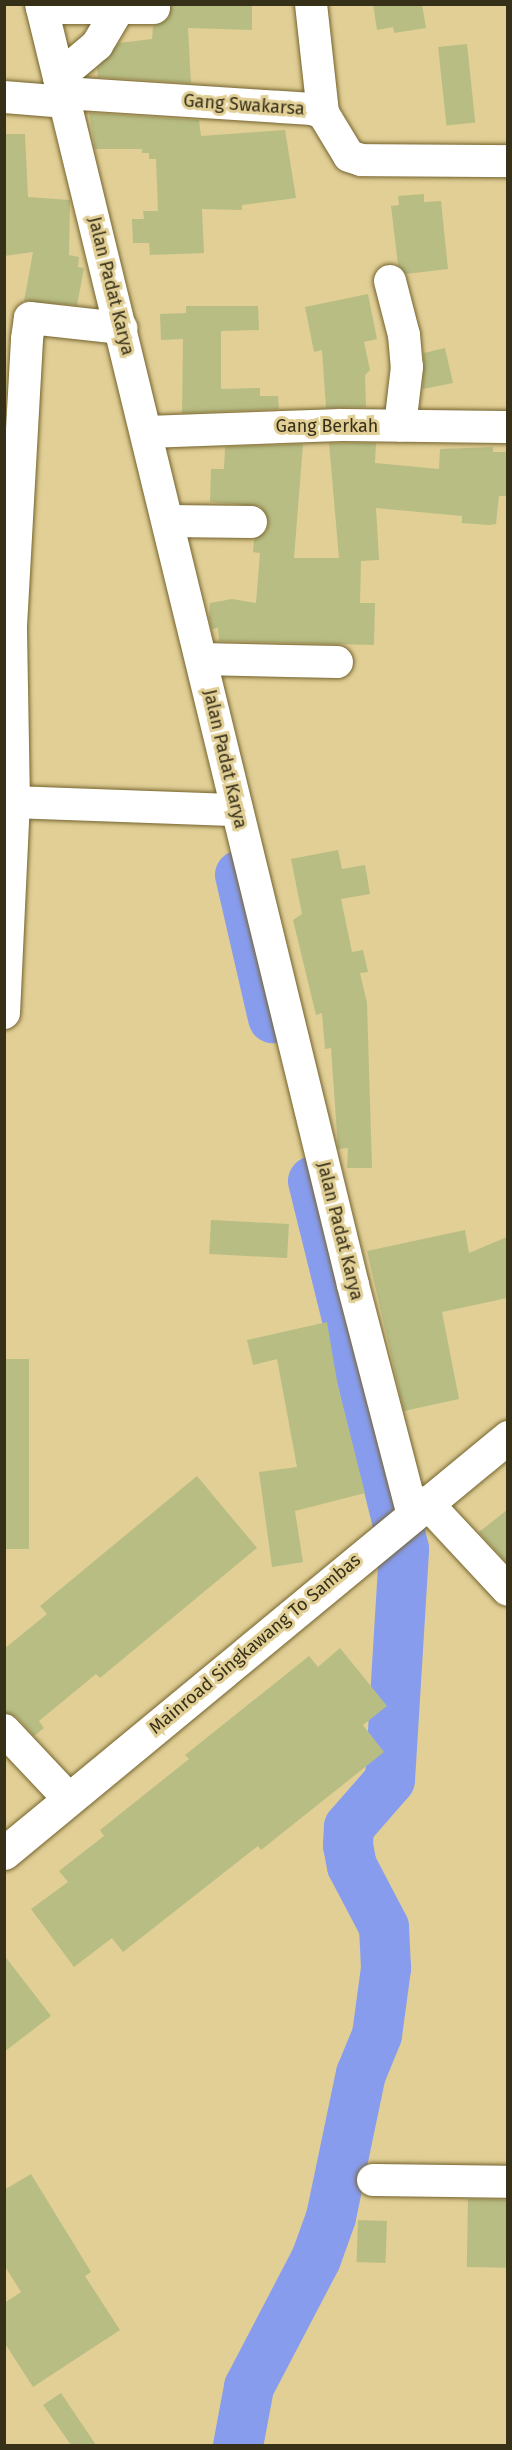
<!DOCTYPE html>
<html>
<head>
<meta charset="utf-8">
<style>
	body { margin:0 }
	#map { position:relative; width:512px; height:2450px; overflow:hidden; background:#e1cf96; font-family:"Fira Sans",sans-serif }
	div>[style] { position:absolute }
	[style*='--x'] { left:calc(var(--x)*1px); top:calc(var(--y)*1px); width:calc(var(--w)*1px); rotate:calc(var(--a)*1deg) }
	.river>* { height:50px; margin:-25px; padding:0 25px; transform-origin:25px; border-radius:25px; background:#889cee }
	.building>* { inset:0; background:#b8bd84; transform-origin:0 0 }
	.roads { filter:drop-shadow(0 0 2px #74632d) drop-shadow(0 0 2px #74632d) }
	.minor>* { height:32px; margin:-16px; padding:0 16px; transform-origin:16px; border-radius:16px; background:#fff }
	.major>* { height:33px; margin:-16.5px; padding:0 16.5px; transform-origin:16.5px; border-radius:16.5px; background:#fff }
	span { translate:-50% -50%; white-space:nowrap; text-align:center; line-height:1.15; -webkit-text-stroke:6px #e1cf96; paint-order:stroke }
	.street-label { font-size:18px; color:#373019 }
	.frame { position:absolute; inset:0; border:6px solid #373019; pointer-events:none }
</style>
</head>
<body>
<div id="map">
	<div class="river">
		<i style="--x:240;--y:875;--w:147;--a:77"></i>
		<i style="--x:238;--y:2446;--w:60;--a:-79.4"></i>
		<i style="--x:249;--y:2387;--w:144;--a:-62.4"></i>
		<i style="--x:316;--y:2259;--w:45;--a:-70.3"></i>
		<i style="--x:331;--y:2217;--w:146;--a:-78.2"></i>
		<i style="--x:361;--y:2074;--w:42;--a:-67.7"></i>
		<i style="--x:377;--y:2035;--w:68;--a:-82.3"></i>
		<i style="--x:386;--y:1968;--w:41;--a:-92.8"></i>
		<i style="--x:384;--y:1927;--w:69;--a:-117.7"></i>
		<i style="--x:352;--y:1866;--w:21;--a:-101"></i>
		<i style="--x:348;--y:1845;--w:18;--a:-87"></i>
		<i style="--x:349;--y:1827;--w:62;--a:-48.9"></i>
		<i style="--x:390;--y:1780;--w:231;--a:-86.5"></i>
		<i style="--x:404;--y:1549;--w:379;--a:-103.9"></i>
	</div>
	<div class="building">
		<i style="clip-path:polygon(171px 4px,252px 4px,252px 30px,188px 28px,191px 83px,98px 77px,97px 68px,119px 43px,152px 39px,153px 26px,169px 17px)"></i>
		<i style="clip-path:polygon(373px 4px,422px 4px,426px 28px,394px 33px,393px 27px,377px 30px)"></i>
		<i style="left:467px;top:44px;width:79px;height:29px;rotate:84deg"></i>
		<i style="clip-path:polygon(89px 113px,199px 120px,201px 136px,285px 130px,296px 198px,242px 205px,242px 210px,202px 209px,204px 253px,150px 255px,149px 243px,133px 243px,132px 219px,144px 219px,143px 211px,158px 211px,156px 159px,149px 159px,149px 153px,142px 153px,142px 149px,95px 149px)"></i>
		<i style="clip-path:polygon(4px 134px,25px 134px,28px 197px,70px 200px,69px 255px,79px 257px,78px 267px,84px 268px,77px 305px,24px 301px,33px 252px,4px 256px)"></i>
		<i style="clip-path:polygon(424px 194px,424px 202px,441px 201px,448px 269px,406px 274px,398px 265px,391px 206px,399px 205px,398px 196px)"></i>
		<i style="clip-path:polygon(368px 294px,377px 339px,364px 342px,370px 370px,365px 375px,366px 407px,326px 408px,322px 350px,314px 352px,305px 307px)"></i>
		<i style="clip-path:polygon(186px 306px,258px 306px,259px 330px,221px 331px,221px 389px,260px 388px,260px 396px,278px 396px,279px 409px,182px 413px,183px 339px,161px 340px,160px 314px,186px 313px)"></i>
		<i style="clip-path:polygon(445px 348px,453px 383px,423px 389px,424px 353px)"></i>
		<i style="clip-path:polygon(329px 443px,376px 443px,375px 463px,439px 469px,440px 449px,493px 447px,493px 452px,507px 452px,507px 496px,499px 496px,496px 524px,489px 525px,462px 523px,462px 516px,376px 508px,379px 560px,361px 561px,360px 603px,375px 603px,374px 645px,219px 641px,218px 628px,212px 629px,209px 617px,210px 603px,232px 599px,256px 603px,260px 553px,253px 552px,254px 539px,266px 532px,269px 522px,260px 506px,210px 502px,211px 469px,224px 469px,225px 447px,303px 444px,294px 558px,339px 558px)"></i>
		<i style="clip-path:polygon(338px 850px,342px 869px,365px 865px,370px 894px,341px 899px,352px 952px,363px 950px,368px 972px,360px 973px,367px 1003px,372px 1168px,347px 1168px,348px 1148px,338px 1149px,331px 1048px,325px 1049px,322px 1013px,316px 1015px,293px 920px,302px 914px,291px 859px)"></i>
		<i style="left:211px;top:1220px;width:78px;height:34px;rotate:3deg"></i>
		<i style="clip-path:polygon(465px 1230px,469px 1253px,507px 1237px,507px 1298px,442px 1312px,459px 1399px,404px 1411px,367px 1251px)"></i>
		<i style="clip-path:polygon(327px 1322px,338px 1387px,365px 1493px,295px 1511px,303px 1562px,272px 1567px,259px 1472px,297px 1467px,277px 1359px,253px 1365px,247px 1340px)"></i>
		<i style="left:5px;top:1359px;width:24px;height:190px"></i>
		<i style="clip-path:polygon(197px 1476px,257px 1548px,100px 1678px,96px 1674px,39px 1721px,44px 1728px,34px 1736px,17px 1717px,4px 1713px,4px 1649px,47px 1614px,40px 1606px)"></i>
		<i style="clip-path:polygon(507px 1510px,507px 1563px,479px 1532px)"></i>
		<i style="clip-path:polygon(340px 1648px,387px 1706px,363px 1725px,384px 1752px,261px 1850px,258px 1846px,123px 1952px,112px 1938px,74px 1967px,31px 1909px,68px 1882px,59px 1871px,104px 1836px,100px 1830px,189px 1759px,185px 1755px,309px 1656px,318px 1667px)"></i>
		<i style="clip-path:polygon(4px 1955px,51px 2016px,4px 2052px)"></i>
		<i style="clip-path:polygon(31px 2174px,91px 2272px,85px 2276px,120px 2330px,33px 2387px,4px 2342px,4px 2303px,21px 2292px,4px 2265px,4px 2190px)"></i>
		<i style="left:468px;top:2199px;width:39px;height:68px;rotate:1deg"></i>
		<i style="left:358px;top:2220px;width:29px;height:42px;rotate:2deg"></i>
		<i style="clip-path:polygon(61px 2393px,96px 2445px,71px 2445px,43px 2405px)"></i>
	</div>
	<div class="roads">
		<div class="minor">
			<i style="--x:41;--y:4;--w:1318;--a:76.31"></i>
			<i style="--x:353;--y:1285;--w:235;--a:75.4"></i>
			<i style="--x:311;--y:4;--w:110;--a:83.7"></i>
			<i style="--x:42;--y:8;--w:112;--a:0"></i>
			<i style="--x:59;--y:77;--w:50;--a:-40.1"></i>
			<i style="--x:97;--y:45;--w:43;--a:-59.3"></i>
			<i style="--x:64;--y:93;--w:249;--a:3.7"></i>
			<i style="--x:312;--y:109;--w:12;--a:20"></i>
			<i style="--x:323;--y:113;--w:50;--a:58.8"></i>
			<i style="--x:349;--y:156;--w:13;--a:18"></i>
			<i style="--x:361;--y:160;--w:147;--a:0.4"></i>
			<i style="--x:4;--y:97;--w:62;--a:4.6"></i>
			<i style="--x:390;--y:281;--w:56;--a:75.5"></i>
			<i style="--x:404;--y:335;--w:32;--a:85"></i>
			<i style="--x:407;--y:367;--w:59;--a:96.8"></i>
			<i style="--x:147;--y:432;--w:194;--a:-2.1"></i>
			<i style="--x:341;--y:425;--w:167;--a:0.7"></i>
			<i style="--x:169;--y:521;--w:82;--a:0.7"></i>
			<i style="--x:201;--y:659;--w:136;--a:1.3"></i>
			<i style="--x:14;--y:802;--w:223;--a:2.1"></i>
			<i style="--x:4;--y:1013;--w:211;--a:-87.3"></i>
			<i style="--x:14;--y:802;--w:176;--a:-91"></i>
			<i style="--x:11;--y:626;--w:287;--a:-86.8"></i>
			<i style="--x:27;--y:339;--w:21;--a:-82"></i>
			<i style="--x:30;--y:318;--w:92;--a:6.3"></i>
			<i style="--x:426;--y:1502;--w:120;--a:47"></i>
			<i style="--x:4;--y:1730;--w:95;--a:46.7"></i>
			<i style="--x:373;--y:2180;--w:135;--a:0.8"></i>
		</div>
		<div class="major">
			<i style="--x:4;--y:1853;--w:654;--a:-39.54"></i>
		</div>
	</div>
	<div class="street-label">
		<span style="left:244px;top:105px;rotate:4deg">Gang Swakarsa</span>
		<span style="left:111px;top:286px;rotate:76deg">Jalan Padat Karya</span>
		<span style="left:327px;top:426px">Gang Berkah</span>
		<span style="left:225px;top:759px;rotate:77deg">Jalan Padat Karya</span>
		<span style="left:340px;top:1231px;rotate:76deg">Jalan Padat Karya</span>
		<span style="left:255px;top:1644px;rotate:-40deg">Mainroad Singkawang To Sambas</span>
	</div>
	<div class="frame"></div>
</div>
</body>
</html>
